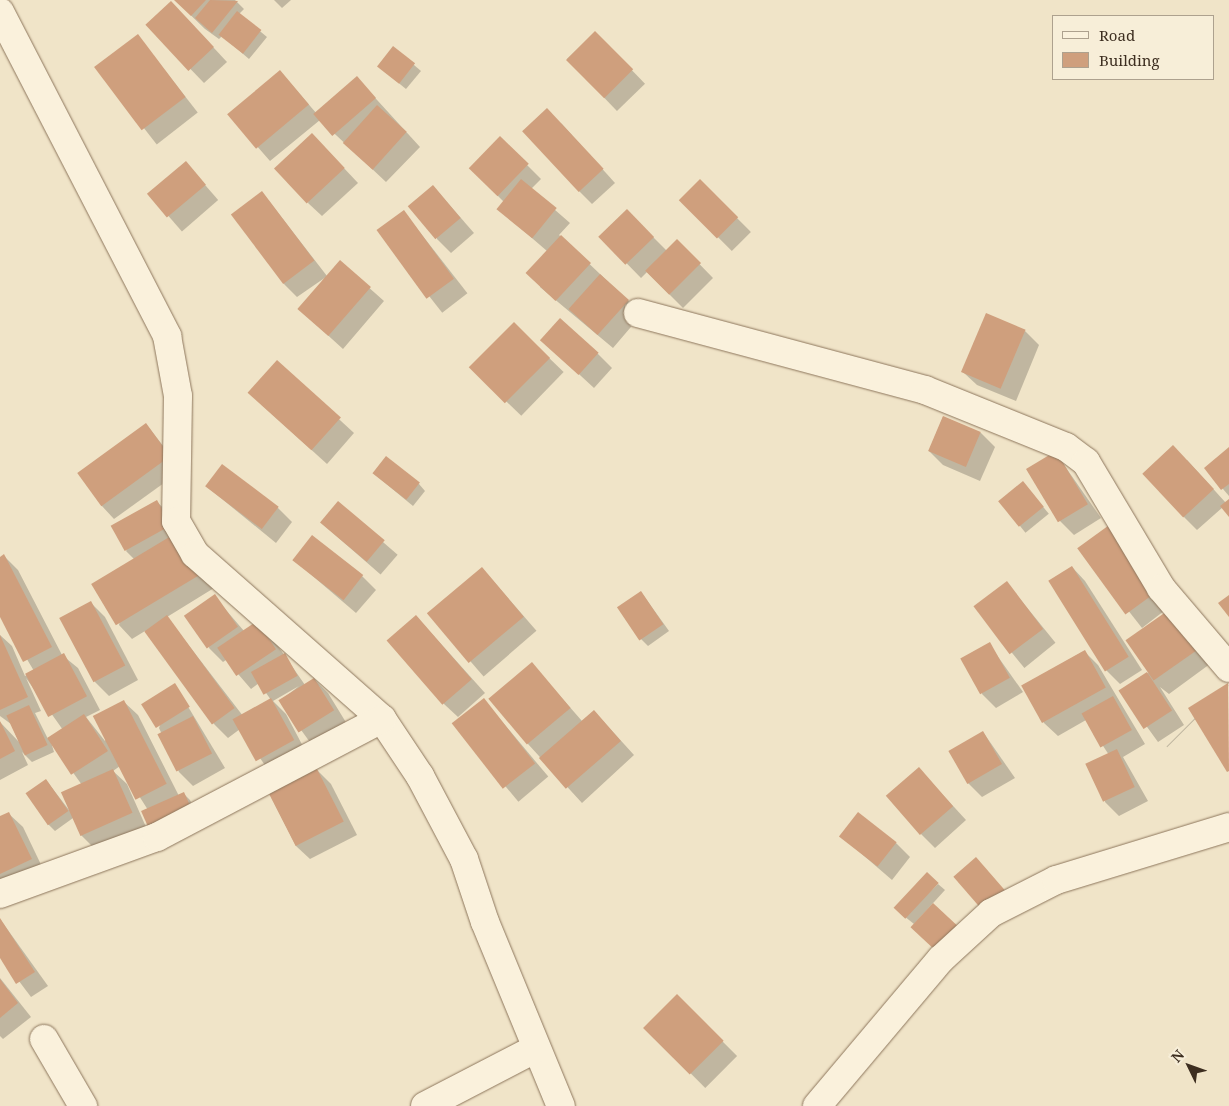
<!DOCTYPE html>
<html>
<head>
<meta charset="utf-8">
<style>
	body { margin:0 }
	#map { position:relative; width:1229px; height:1106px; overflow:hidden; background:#f0e4c8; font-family:"Noto Serif",serif }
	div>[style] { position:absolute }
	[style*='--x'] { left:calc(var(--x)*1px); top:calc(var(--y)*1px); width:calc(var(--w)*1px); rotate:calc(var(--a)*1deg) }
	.shadow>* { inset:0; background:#0003; transform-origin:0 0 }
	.building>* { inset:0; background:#cf9f7d; transform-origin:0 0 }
	.roads { filter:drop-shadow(0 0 1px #8d765c) drop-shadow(0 0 1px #8d765c) }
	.minor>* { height:28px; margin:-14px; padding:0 14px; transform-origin:14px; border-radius:14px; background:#faf1dc }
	span { translate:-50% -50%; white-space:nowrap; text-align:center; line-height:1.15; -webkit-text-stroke:4px #f7eed8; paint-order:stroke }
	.legend { position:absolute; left:1052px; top:15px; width:162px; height:65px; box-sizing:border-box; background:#f7eed8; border:1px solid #ada18e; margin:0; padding:6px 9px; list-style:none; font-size:15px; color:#3d2e20 }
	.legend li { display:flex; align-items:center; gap:10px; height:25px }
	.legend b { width:25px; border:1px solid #ada18e }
	.north { position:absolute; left:1164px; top:1041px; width:50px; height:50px; -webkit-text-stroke:4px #f7eed8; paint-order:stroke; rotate:312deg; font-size:14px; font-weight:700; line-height:20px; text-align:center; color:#3d2e20 }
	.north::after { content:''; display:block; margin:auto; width:18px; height:22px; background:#3d2e20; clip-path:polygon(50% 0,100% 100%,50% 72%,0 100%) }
</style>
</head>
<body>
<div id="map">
	<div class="shadow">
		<i style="clip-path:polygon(175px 0,235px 0,244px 9px,239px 14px,267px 37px,249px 59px,222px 36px,219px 39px,205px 29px)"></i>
		<i style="clip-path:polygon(274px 0,291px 0,282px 8px)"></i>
		<i style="clip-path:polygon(185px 17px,227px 62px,204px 83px,148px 25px)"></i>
		<i style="left:595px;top:32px;width:72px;height:39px;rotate:46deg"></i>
		<i style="left:138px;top:36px;width:97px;height:52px;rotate:52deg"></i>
		<i style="clip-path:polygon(393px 47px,421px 71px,406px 89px,385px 72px)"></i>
		<i style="clip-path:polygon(280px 71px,317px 114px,357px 78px,420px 147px,386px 182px,320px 120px,270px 161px,229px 114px)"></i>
		<i style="clip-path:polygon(561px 123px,615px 183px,592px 204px,579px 191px)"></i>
		<i style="clip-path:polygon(500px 138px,541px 179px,531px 189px,570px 223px,559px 235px,642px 314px,613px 348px,540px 287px,547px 251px,498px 209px,504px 202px,470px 168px)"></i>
		<i style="clip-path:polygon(326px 149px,358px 183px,322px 216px,308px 203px)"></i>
		<i style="left:186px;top:163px;width:49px;height:48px;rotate:49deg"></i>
		<i style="left:700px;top:181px;width:72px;height:27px;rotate:45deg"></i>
		<i style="clip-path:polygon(433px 186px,474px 233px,451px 253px,437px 239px)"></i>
		<i style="clip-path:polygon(262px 192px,327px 276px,340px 262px,384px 301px,343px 349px,299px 309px,326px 277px,297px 297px,284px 284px)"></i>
		<i style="clip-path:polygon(627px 211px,667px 251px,677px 241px,713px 278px,683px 308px,647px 272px,641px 278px,601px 237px)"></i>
		<i style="left:404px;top:212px;width:103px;height:32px;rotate:52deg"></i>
		<i style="left:514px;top:324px;width:69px;height:61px;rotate:44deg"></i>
		<i style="clip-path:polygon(1025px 331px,1039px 345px,1016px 401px,977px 385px,963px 372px)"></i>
		<i style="clip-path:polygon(542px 340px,598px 354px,612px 368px,594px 388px)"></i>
		<i style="clip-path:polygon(277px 362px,354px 433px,327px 464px,263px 406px)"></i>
		<i style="clip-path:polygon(943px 417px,981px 433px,995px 447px,980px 481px,943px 465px,929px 451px)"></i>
		<i style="clip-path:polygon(146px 424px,182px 470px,114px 519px,101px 505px)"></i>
		<i style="clip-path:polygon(1229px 448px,1229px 496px,1205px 468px)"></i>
		<i style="clip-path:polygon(1055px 452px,1101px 518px,1074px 535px,1060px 521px)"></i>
		<i style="clip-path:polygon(1187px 460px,1226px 503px,1229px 500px,1229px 515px,1223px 507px,1197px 530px,1184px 517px)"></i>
		<i style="clip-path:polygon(373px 473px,419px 484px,425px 491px,413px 506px)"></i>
		<i style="left:1023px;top:482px;width:41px;height:30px;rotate:51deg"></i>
		<i style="clip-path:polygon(206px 486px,278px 508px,292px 522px,276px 543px)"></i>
		<i style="clip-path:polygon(157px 502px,171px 515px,214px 588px,167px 617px,243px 716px,271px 700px,259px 683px,251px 689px,226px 660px,223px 662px,209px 648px,214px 596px,244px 631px,271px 636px,305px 685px,314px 679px,328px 693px,347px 724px,312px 745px,280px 701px,299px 686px,273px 701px,286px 714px,307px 754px,271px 774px,240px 729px,228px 738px,214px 724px,145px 631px,132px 639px,119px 625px,135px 560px,126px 551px)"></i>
		<i style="left:338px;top:503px;width:79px;height:26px;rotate:41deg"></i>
		<i style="clip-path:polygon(1080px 549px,1173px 604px,1142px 628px)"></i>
		<i style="clip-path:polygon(evenodd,4px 556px,18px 570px,62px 655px,78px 668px,100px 710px,86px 717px,105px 741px,124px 702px,138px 715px,179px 796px,183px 793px,190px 800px,199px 819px,148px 810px,120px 766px,113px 771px,127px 784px,146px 827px,95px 849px,81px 835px,73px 818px,55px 831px,48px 824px,46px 780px,69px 810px,82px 785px,51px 742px,54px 752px,32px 762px,22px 752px,28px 765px,0 780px,0 722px,19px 742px,11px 724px,0 716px,0 635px,12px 646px,25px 676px,34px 671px,0 614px,0 558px,4px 556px,26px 678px,63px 730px,48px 739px,35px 713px,41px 711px,26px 678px)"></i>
		<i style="clip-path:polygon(294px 560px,362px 576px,376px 590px,356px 613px)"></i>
		<i style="clip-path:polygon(1072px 567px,1085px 581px,1142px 670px,1120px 684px,1106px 670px,1050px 582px)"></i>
		<i style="left:482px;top:568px;width:83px;height:70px;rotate:49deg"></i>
		<i style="left:1007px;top:583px;width:77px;height:40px;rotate:51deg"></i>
		<i style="clip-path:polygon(641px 592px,669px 631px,648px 646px,641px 639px)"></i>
		<i style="clip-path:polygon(91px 603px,105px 617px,138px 680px,109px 696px,95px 682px)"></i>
		<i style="clip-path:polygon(1173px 608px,1214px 661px,1169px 694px,1160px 687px,1184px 725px,1158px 742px,1121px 691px,1150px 672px)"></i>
		<i style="clip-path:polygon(416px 616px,485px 693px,458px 717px,444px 704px)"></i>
		<i style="clip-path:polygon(989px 644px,1023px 692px,996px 708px,982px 694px)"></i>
		<i style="clip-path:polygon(1084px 651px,1098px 665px,1145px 744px,1123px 757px,1148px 801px,1119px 816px,1105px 802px,1109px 755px,1086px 720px,1058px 736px,1044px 723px,1023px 686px)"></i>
		<i style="clip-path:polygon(532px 664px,582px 721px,594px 711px,634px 755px,582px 803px,528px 744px)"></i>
		<i style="clip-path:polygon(175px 685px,225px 768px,193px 786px,179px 772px,159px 728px)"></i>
		<i style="left:1228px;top:685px;width:1px;height:87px;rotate:45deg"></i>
		<i style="left:484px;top:700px;width:100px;height:39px;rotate:50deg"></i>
		<i style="clip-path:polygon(983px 732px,1015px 778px,982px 797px,968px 783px)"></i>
		<i style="clip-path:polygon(317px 770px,331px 784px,357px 835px,310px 859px,296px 846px,270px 795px)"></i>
		<i style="clip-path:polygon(932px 783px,966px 820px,935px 848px,921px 834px)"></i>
		<i style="clip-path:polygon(9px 814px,23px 827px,45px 873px,0 881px,0 818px)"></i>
		<i style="clip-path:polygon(841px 836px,896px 843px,910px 857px,892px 880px)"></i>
		<i style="clip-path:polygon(938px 884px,945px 890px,914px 924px,904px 916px)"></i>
		<i style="clip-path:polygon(0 919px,48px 986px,31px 997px,0 956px)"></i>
		<i style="clip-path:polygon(0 978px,31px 1017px,3px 1039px,0 1036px)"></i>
		<i style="left:677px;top:996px;width:85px;height:45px;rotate:45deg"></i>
	</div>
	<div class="building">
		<i style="clip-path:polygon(174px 0,206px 0,191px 16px)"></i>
		<i style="clip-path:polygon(210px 0,238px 1px,212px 33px,195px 18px)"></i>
		<i style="left:171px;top:1px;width:63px;height:35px;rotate:47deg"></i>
		<i style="left:237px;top:11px;width:31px;height:30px;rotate:38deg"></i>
		<i style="left:595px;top:31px;width:54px;height:41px;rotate:45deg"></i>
		<i style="left:138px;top:34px;width:79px;height:55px;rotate:53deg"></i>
		<i style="left:393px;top:46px;width:28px;height:26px;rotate:38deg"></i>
		<i style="left:280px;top:70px;width:45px;height:69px;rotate:50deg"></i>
		<i style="left:357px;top:76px;width:29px;height:58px;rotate:49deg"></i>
		<i style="left:377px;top:105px;width:40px;height:51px;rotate:42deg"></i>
		<i style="left:547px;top:108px;width:83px;height:34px;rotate:47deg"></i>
		<i style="left:312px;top:133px;width:48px;height:52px;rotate:47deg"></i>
		<i style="left:500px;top:136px;width:40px;height:45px;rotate:44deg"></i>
		<i style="left:186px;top:161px;width:31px;height:51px;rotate:50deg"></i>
		<i style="left:521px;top:179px;width:46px;height:39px;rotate:39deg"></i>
		<i style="left:700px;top:179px;width:54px;height:30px;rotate:45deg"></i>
		<i style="left:433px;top:185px;width:43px;height:33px;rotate:50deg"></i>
		<i style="left:262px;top:191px;width:87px;height:39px;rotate:53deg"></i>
		<i style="left:627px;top:209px;width:39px;height:40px;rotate:46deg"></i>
		<i style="left:404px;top:210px;width:85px;height:34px;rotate:54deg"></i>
		<i style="left:561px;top:235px;width:41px;height:52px;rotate:43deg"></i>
		<i style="left:677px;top:239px;width:34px;height:45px;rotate:45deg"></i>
		<i style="left:340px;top:260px;width:41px;height:65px;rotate:41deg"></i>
		<i style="left:600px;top:274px;width:39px;height:47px;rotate:42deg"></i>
		<i style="left:986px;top:313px;width:43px;height:64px;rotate:23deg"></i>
		<i style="left:560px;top:318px;width:52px;height:30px;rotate:42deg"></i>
		<i style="left:514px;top:322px;width:51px;height:64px;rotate:45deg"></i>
		<i style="left:277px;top:360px;width:86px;height:44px;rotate:42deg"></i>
		<i style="left:943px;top:416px;width:41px;height:38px;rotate:23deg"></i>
		<i style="left:146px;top:423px;width:41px;height:85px;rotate:54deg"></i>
		<i style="left:1173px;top:445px;width:60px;height:42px;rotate:47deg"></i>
		<i style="clip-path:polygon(1229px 447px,1229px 484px,1221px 490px,1204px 468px)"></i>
		<i style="left:1056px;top:451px;width:62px;height:35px;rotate:59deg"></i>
		<i style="left:386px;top:456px;width:43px;height:22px;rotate:38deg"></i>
		<i style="left:222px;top:464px;width:71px;height:28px;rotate:37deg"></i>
		<i style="left:1023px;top:481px;width:33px;height:32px;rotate:51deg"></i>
		<i style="clip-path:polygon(1229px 499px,1229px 517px,1220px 506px)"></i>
		<i style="left:157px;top:500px;width:29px;height:53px;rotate:61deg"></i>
		<i style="left:338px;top:501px;width:61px;height:28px;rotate:40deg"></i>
		<i style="left:1112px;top:523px;width:82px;height:43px;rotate:54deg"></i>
		<i style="left:176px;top:533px;width:48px;height:99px;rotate:59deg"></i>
		<i style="left:312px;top:535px;width:65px;height:32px;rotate:38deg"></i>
		<i style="clip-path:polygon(4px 554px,52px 647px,23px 662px,0 617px,0 557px)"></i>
		<i style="left:1072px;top:566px;width:107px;height:28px;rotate:58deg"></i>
		<i style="left:482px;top:567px;width:65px;height:72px;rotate:50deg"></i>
		<i style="left:1007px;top:581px;width:60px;height:42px;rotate:53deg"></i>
		<i style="left:641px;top:591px;width:40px;height:29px;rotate:56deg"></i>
		<i style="left:215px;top:594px;width:40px;height:38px;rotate:55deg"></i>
		<i style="clip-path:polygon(1229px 595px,1229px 617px,1218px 603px)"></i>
		<i style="left:91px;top:601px;width:73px;height:36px;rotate:62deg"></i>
		<i style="left:1173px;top:607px;width:49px;height:58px;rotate:55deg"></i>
		<i style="left:167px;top:615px;width:115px;height:28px;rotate:54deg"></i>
		<i style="left:416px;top:615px;width:85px;height:39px;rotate:49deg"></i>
		<i style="left:257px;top:621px;width:34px;height:48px;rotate:56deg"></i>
		<i style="clip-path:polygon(0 635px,28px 697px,0 710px)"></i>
		<i style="left:990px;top:642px;width:41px;height:34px;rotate:61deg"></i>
		<i style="left:1085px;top:650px;width:43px;height:73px;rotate:61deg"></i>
		<i style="left:64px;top:653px;width:49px;height:44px;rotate:62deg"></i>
		<i style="left:285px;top:653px;width:26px;height:39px;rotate:61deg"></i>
		<i style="left:532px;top:662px;width:60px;height:57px;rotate:50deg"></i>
		<i style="left:1147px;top:672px;width:46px;height:34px;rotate:57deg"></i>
		<i style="left:314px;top:678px;width:38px;height:42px;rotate:58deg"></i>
		<i style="left:175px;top:683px;width:28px;height:40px;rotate:58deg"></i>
		<i style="clip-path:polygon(1228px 683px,1229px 771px,1227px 772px,1188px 708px)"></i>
		<i style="left:1113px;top:696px;width:39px;height:36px;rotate:61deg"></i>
		<i style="left:271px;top:698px;width:48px;height:44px;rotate:61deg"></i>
		<i style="left:484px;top:698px;width:83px;height:41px;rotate:52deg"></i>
		<i style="left:124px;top:700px;width:94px;height:35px;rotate:63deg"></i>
		<i style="left:29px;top:705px;width:44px;height:25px;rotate:65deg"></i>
		<i style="left:594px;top:710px;width:41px;height:73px;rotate:49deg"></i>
		<i style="left:84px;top:714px;width:44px;height:44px;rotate:57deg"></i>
		<i style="left:193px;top:716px;width:42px;height:40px;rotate:63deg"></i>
		<i style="clip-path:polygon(0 721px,15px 751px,0 759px)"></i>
		<i style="left:983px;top:731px;width:38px;height:40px;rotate:60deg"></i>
		<i style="left:1117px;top:749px;width:42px;height:35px;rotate:65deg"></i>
		<i style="left:919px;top:767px;width:52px;height:44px;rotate:49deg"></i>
		<i style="left:113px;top:769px;width:48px;height:57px;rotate:66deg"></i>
		<i style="left:317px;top:769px;width:59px;height:54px;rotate:63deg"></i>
		<i style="left:46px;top:779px;width:39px;height:25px;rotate:55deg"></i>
		<i style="left:184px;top:792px;width:22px;height:47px;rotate:66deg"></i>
		<i style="clip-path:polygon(9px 812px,32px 859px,0 874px,0 816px)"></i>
		<i style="left:858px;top:812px;width:49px;height:31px;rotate:38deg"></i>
		<i style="left:976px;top:857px;width:45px;height:30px;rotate:49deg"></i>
		<i style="left:927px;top:872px;width:16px;height:49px;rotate:43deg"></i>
		<i style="left:933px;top:903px;width:40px;height:33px;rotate:43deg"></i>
		<i style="clip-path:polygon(0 918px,35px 972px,16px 984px,0 958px)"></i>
		<i style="clip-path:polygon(0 979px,18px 1003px,0 1018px)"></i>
		<i style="left:677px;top:994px;width:66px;height:48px;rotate:45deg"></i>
	</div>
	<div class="roads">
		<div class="minor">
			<i style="--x:0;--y:12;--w:365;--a:62.7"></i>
			<i style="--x:167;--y:336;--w:61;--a:79.6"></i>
			<i style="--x:178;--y:396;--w:125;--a:90.9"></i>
			<i style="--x:176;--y:521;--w:38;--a:60"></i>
			<i style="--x:195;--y:554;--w:249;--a:41.4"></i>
			<i style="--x:382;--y:719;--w:69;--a:56.3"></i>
			<i style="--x:420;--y:776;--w:94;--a:62.1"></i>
			<i style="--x:464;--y:859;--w:66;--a:71.6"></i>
			<i style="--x:485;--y:922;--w:199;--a:67.6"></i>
			<i style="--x:638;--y:313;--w:297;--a:15"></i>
			<i style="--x:925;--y:390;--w:152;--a:22"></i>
			<i style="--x:1066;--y:447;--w:25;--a:37"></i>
			<i style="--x:1086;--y:462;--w:147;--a:59.2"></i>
			<i style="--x:1161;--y:588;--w:105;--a:49.6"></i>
			<i style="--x:0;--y:894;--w:167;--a:-20"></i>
			<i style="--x:157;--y:837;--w:254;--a:-27.7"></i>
			<i style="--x:44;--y:1039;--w:78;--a:59.8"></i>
			<i style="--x:425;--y:1106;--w:124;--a:-27.4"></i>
			<i style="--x:817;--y:1106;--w:192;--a:-49.9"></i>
			<i style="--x:941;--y:959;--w:68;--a:-42.6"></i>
			<i style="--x:991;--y:913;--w:73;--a:-26.9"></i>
			<i style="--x:1056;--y:880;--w:181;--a:-17"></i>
		</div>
	</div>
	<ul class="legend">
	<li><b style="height:6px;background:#faf1dc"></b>Road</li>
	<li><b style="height:14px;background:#cf9f7d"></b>Building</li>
	</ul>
	<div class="north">N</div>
</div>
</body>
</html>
